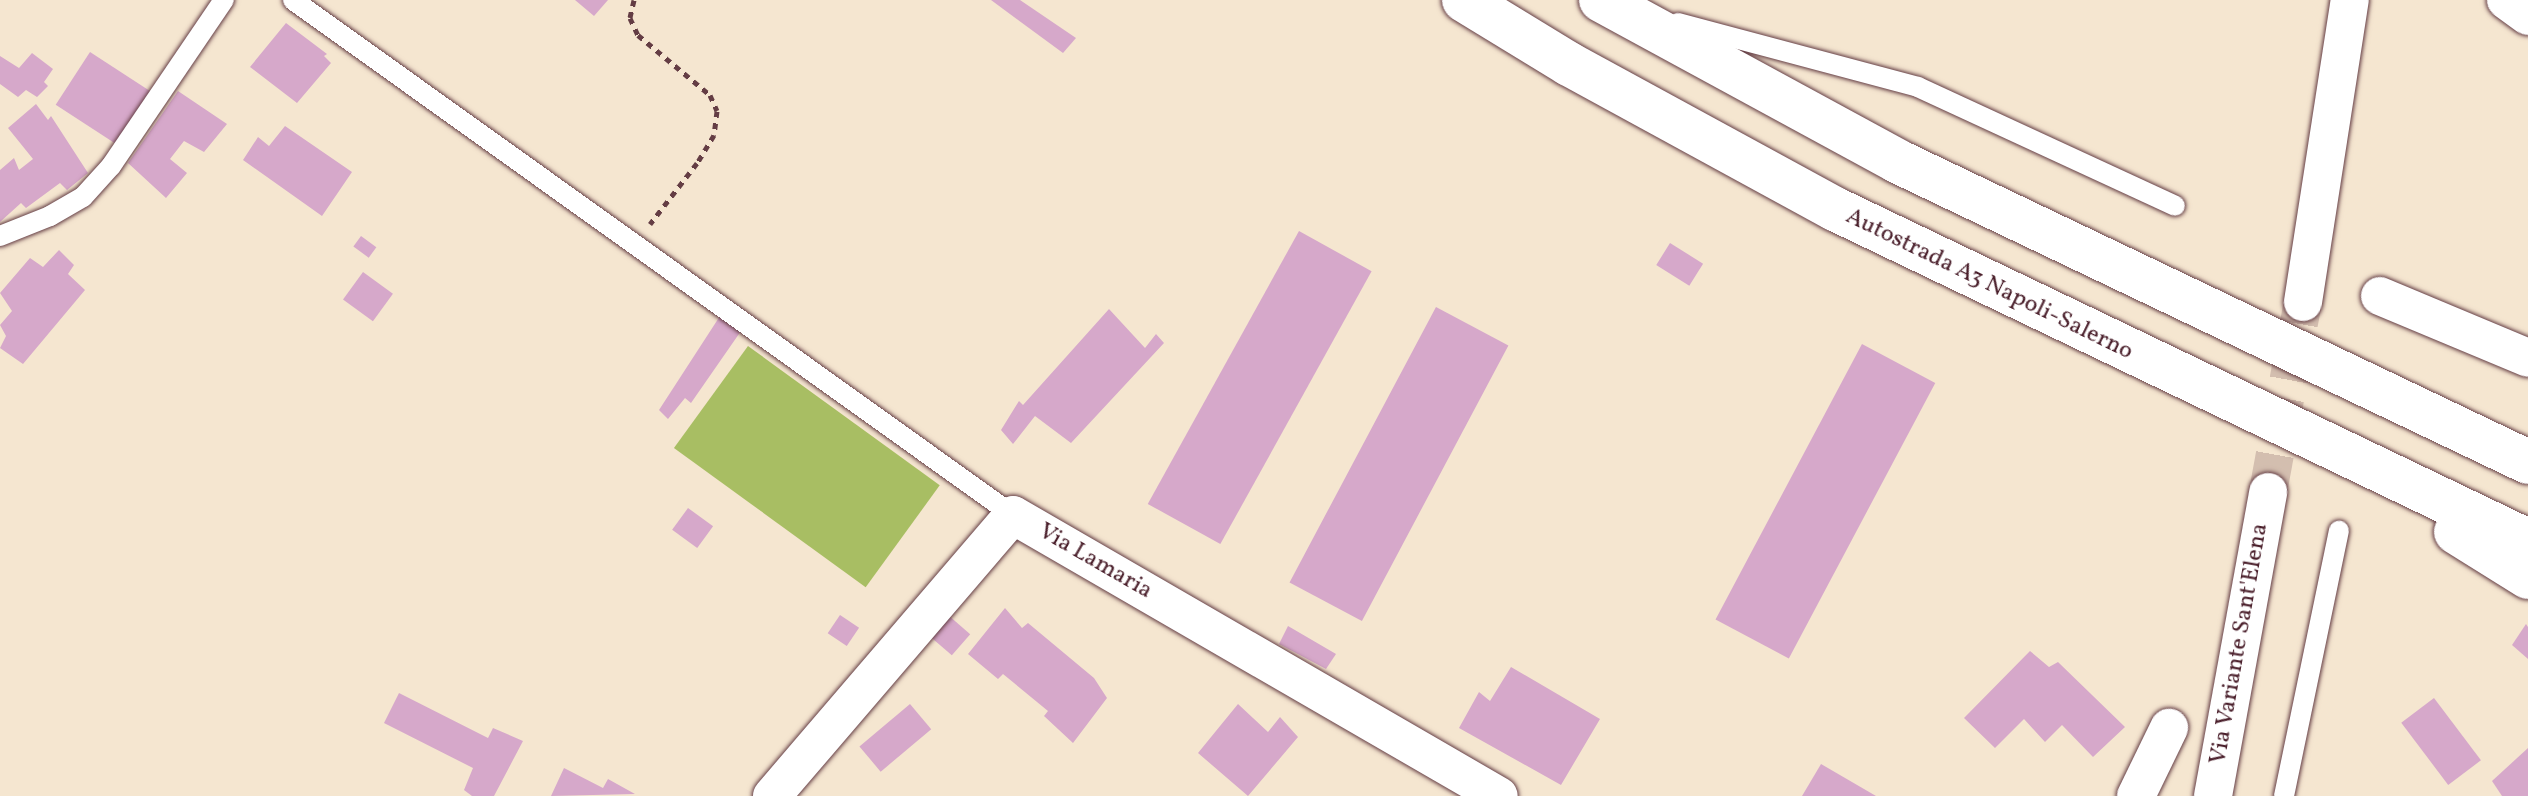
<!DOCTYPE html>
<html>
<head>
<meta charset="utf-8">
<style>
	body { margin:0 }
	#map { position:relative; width:2528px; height:796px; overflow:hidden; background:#f5e6d0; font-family:Vollkorn,serif }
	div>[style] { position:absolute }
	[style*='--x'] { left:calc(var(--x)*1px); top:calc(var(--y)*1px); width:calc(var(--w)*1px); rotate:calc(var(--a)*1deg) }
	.green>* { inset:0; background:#a8be63; transform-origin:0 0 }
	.building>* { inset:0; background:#d6a8ca; transform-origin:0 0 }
	.street-tunnel>* { height:38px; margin-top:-19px; transform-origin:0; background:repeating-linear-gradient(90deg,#d3beaf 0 38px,transparent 0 57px) }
	.path>* { height:5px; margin-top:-2.5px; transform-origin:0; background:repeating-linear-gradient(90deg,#643d44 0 6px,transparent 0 12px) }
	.roads { filter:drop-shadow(0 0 2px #643d44) drop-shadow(0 0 2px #643d44) }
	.lane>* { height:20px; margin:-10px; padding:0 10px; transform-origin:10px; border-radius:10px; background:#fff }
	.street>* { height:38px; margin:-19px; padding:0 19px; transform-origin:19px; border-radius:19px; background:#fff }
	.highway>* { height:44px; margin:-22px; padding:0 22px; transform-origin:22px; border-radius:22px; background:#fff }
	span { translate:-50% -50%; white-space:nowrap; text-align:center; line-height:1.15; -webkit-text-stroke:8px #fff; paint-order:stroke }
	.street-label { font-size:24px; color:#4a1f2b }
</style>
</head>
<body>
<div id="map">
	<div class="green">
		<i style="left:748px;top:346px;width:237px;height:126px;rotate:36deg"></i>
	</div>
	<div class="building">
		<i style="clip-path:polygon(575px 0,608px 0,594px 16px)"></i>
		<i style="clip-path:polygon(991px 0,1020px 0,1076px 38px,1063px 53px)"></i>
		<i style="clip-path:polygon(286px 23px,327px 54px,324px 56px,331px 63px,297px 103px,250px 67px)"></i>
		<i style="left:90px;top:52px;width:77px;height:63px;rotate:33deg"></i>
		<i style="clip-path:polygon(32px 53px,53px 69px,44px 82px,48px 86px,37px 97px,26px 90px,18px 97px,0 84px,0 56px,19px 68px)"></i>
		<i style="clip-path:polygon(178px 91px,227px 124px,204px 152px,184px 141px,170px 159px,187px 173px,166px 198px,128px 163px)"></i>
		<i style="clip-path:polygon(36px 104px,48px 120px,51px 116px,88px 173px,67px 190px,60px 183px,26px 208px,21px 203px,0 222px,0 170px,14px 158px,19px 170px,33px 159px,8px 128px)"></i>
		<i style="clip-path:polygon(285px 126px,352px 172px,322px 216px,243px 160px,258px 137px,269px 146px)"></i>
		<i style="left:1299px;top:231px;width:83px;height:312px;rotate:29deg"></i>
		<i style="left:361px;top:236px;width:19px;height:13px;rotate:36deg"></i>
		<i style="left:1670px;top:243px;width:39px;height:26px;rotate:32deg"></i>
		<i style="clip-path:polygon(59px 250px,74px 265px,68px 274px,85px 290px,23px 364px,0 348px,6px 336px,0 325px,12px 311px,0 293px,30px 258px,43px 267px)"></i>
		<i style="left:363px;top:272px;width:37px;height:34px;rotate:36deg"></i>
		<i style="left:1436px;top:307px;width:82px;height:312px;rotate:28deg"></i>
		<i style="clip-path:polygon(1109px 309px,1145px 348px,1156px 334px,1164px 343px,1071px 443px,1035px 416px,1013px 444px,1001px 430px,1019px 401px,1023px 405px)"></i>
		<i style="clip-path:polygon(720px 316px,741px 331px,691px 403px,685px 398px,668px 419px,659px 410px)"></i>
		<i style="left:1862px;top:344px;width:83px;height:312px;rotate:28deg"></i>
		<i style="left:688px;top:508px;width:31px;height:27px;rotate:36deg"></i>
		<i style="left:940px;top:608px;width:40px;height:28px;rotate:41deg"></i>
		<i style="clip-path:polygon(1005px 608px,1022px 628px,1028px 623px,1094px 678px,1107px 698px,1073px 743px,1044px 716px,1048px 711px,1003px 674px,998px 679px,968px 654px)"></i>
		<i style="left:840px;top:615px;width:23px;height:22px;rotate:34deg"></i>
		<i style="clip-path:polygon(2526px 624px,2528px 627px,2528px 659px,2512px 645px)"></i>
		<i style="clip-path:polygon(1288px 626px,1336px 654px,1326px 669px,1279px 644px)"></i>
		<i style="clip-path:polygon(2030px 651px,2049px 667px,2058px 662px,2125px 727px,2093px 757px,2062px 725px,2045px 742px,2024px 719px,1995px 748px,1964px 718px)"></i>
		<i style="clip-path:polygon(1511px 667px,1600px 719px,1561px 785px,1459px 728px,1479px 692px,1490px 701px)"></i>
		<i style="clip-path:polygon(399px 693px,488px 738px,493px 728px,523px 741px,494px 796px,472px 796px,464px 790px,473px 768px,384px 723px)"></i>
		<i style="left:2434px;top:698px;width:78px;height:41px;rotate:53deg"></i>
		<i style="left:910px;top:704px;width:33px;height:66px;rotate:50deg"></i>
		<i style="clip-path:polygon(1238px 704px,1268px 732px,1280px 717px,1298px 737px,1248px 796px,1198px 753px)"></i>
		<i style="clip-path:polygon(2528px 748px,2528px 796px,2502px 796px,2492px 781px)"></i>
		<i style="clip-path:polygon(1821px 764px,1876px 796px,1802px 796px)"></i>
		<i style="clip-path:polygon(564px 768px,603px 788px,608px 779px,635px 794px,551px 796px)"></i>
	</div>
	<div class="street-tunnel">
		<i style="--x:2268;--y:492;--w:193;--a:-79.6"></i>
	</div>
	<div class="path">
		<i style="--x:634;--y:0;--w:18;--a:103"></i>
		<i style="--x:630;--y:18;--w:19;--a:65"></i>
		<i style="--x:638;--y:35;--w:94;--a:39.8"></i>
		<i style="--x:710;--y:95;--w:17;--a:66"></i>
		<i style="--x:717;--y:111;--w:24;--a:97"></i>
		<i style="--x:714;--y:135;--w:33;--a:121"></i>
		<i style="--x:697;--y:163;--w:77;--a:127.6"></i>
	</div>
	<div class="roads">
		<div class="lane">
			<i style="--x:293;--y:0;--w:885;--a:35.58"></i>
			<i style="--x:1678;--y:23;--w:248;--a:14.9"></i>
			<i style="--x:1918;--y:87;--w:283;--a:24.8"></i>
			<i style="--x:0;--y:236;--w:54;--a:-21.8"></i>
			<i style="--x:50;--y:216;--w:38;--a:-30"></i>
			<i style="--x:83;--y:197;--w:42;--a:-47.9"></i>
			<i style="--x:111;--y:166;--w:201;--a:-55.8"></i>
			<i style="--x:2284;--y:796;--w:271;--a:-78.3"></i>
		</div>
		<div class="street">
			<i style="--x:2506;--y:0;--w:27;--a:36"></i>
			<i style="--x:2380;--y:296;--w:160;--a:22.7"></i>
			<i style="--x:2303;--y:302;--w:306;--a:-81.2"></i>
			<i style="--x:772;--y:796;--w:370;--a:-49.4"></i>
			<i style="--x:1013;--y:515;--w:561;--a:30.04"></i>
			<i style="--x:2136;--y:796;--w:76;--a:-64.1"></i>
			<i style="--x:2213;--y:796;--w:309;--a:-79.7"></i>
		</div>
		<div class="highway">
			<i style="--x:1464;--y:0;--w:123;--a:31.4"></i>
			<i style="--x:1569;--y:64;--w:303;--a:28.6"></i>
			<i style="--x:1835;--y:209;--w:768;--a:25.6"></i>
			<i style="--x:1601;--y:0;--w:337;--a:28.5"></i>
			<i style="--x:1897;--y:161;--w:699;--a:25.5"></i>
			<i style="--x:2456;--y:532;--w:85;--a:32"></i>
		</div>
	</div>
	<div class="street-label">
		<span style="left:1989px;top:285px;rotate:26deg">Autostrada A3 Napoli-Salerno</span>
		<span style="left:1095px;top:562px;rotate:30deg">Via Lamaria</span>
		<span style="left:2240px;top:644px;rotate:-80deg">Via Variante Sant'Elena</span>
	</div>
</div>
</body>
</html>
